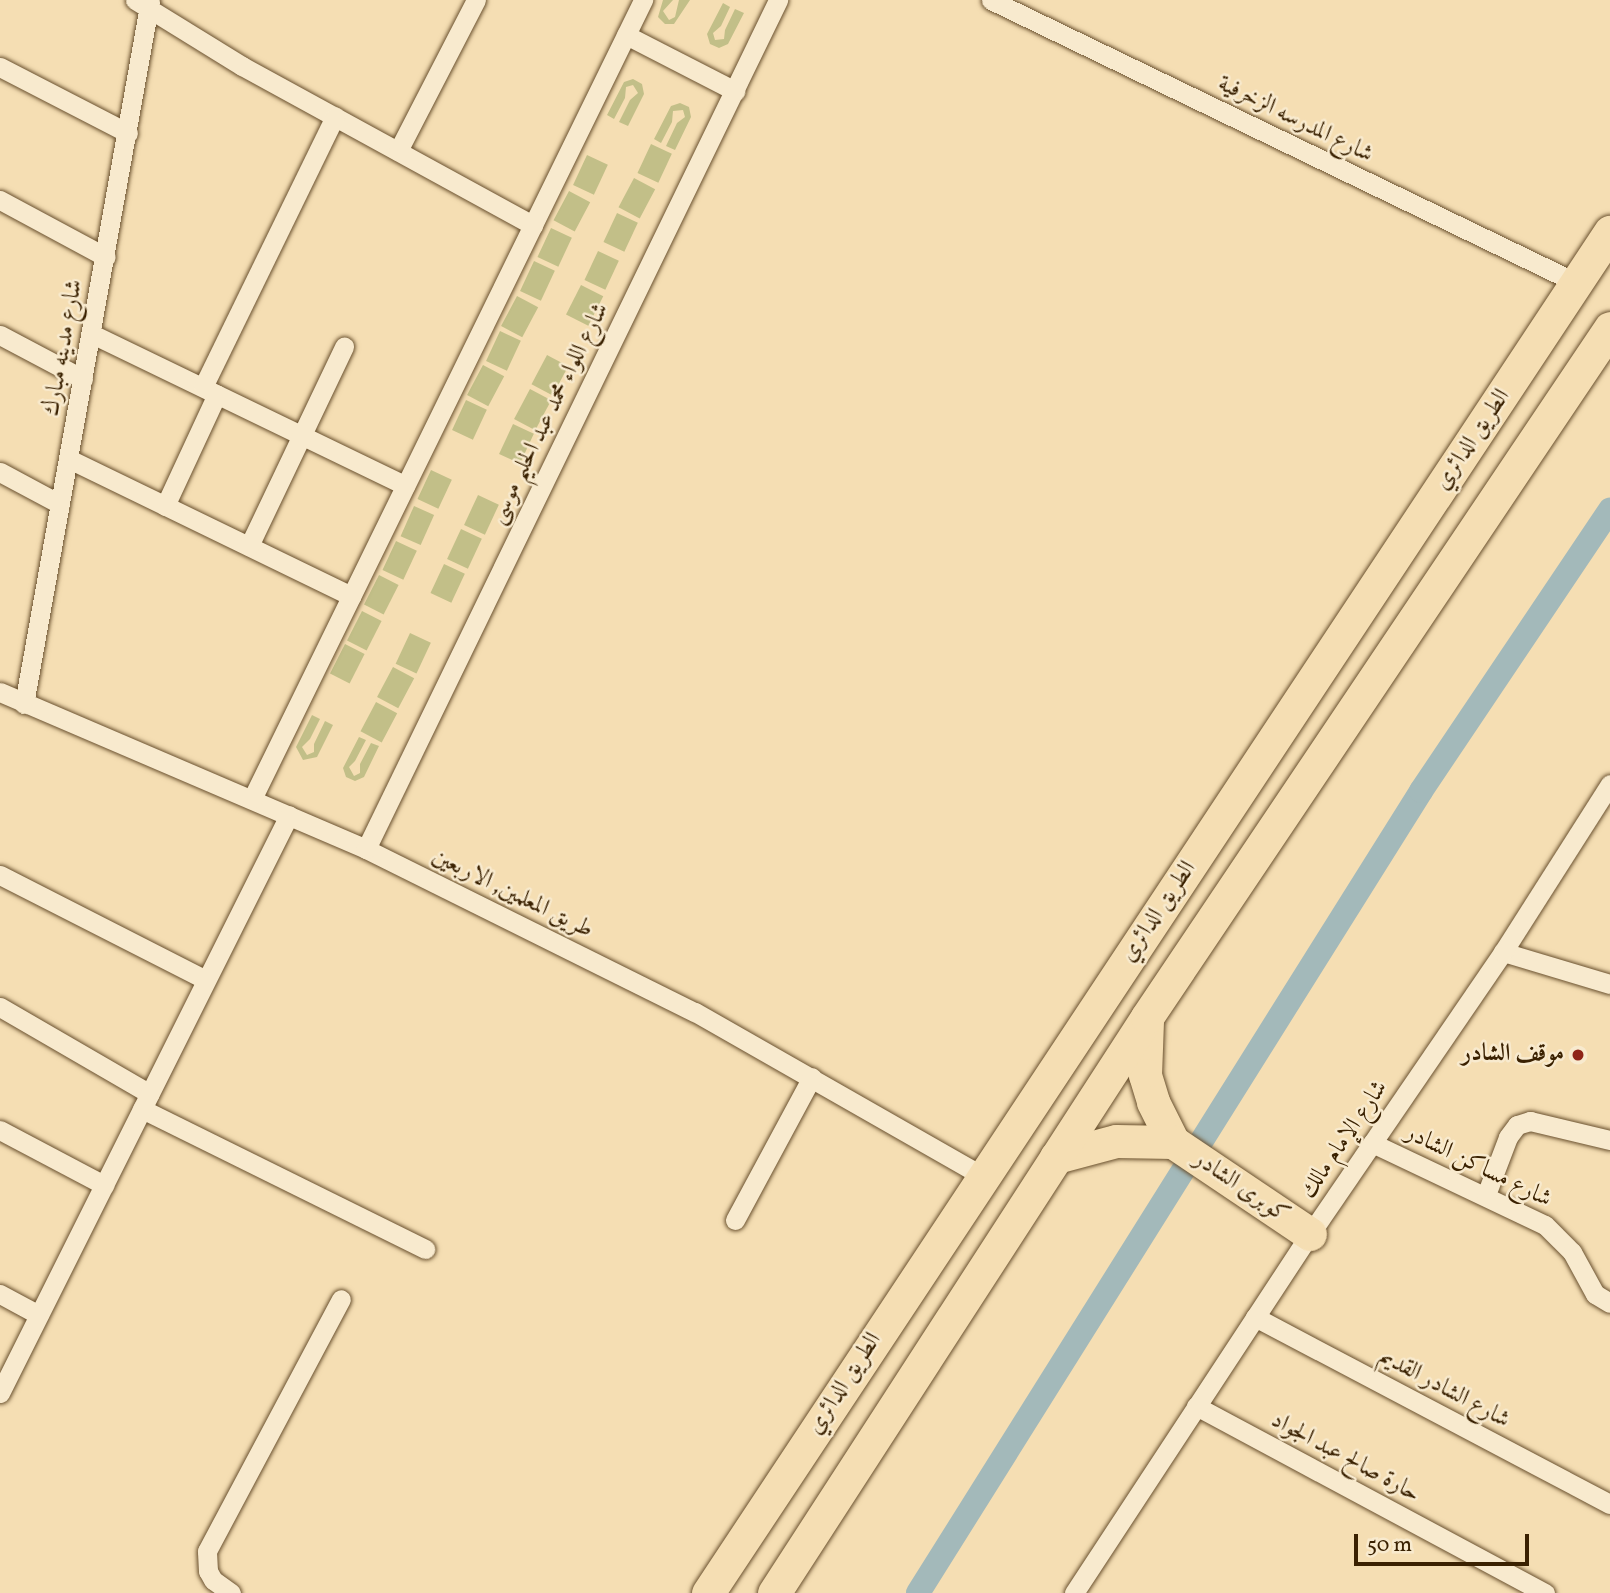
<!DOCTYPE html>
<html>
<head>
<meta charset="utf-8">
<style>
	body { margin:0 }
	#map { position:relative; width:1610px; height:1593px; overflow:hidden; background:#f5deb3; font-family:Vollkorn,Amiri,serif }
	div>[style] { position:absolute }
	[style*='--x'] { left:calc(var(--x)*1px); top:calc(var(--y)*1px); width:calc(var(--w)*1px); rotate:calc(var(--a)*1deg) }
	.green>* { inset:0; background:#c2bf88; transform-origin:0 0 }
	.canal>* { height:24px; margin:-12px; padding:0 12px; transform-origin:12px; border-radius:12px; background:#a3b9ba }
	.roads { filter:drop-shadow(0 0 2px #69502e) drop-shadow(0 0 2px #69502e) }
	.minor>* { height:19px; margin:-9.5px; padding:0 9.5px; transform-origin:9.5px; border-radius:9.5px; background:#f8eace }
	.trunk>* { height:33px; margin:-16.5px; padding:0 16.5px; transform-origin:16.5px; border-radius:16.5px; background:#f5deb3 }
	.dots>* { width:19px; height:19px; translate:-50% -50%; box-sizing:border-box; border:4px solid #f8eace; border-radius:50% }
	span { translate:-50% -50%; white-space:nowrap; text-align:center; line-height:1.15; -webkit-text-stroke:5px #f8eace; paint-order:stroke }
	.street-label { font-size:24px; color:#3a2101 }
	.poi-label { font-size:24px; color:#3a2101; font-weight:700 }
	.right { translate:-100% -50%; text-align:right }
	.scale { position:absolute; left:1354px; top:1534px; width:175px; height:32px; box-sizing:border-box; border:4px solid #3a2101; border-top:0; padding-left:9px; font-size:21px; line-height:24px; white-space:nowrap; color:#3a2101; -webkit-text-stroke:5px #f8eace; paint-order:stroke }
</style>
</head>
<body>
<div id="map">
	<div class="green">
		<i style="clip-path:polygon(663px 0,673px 0,663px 11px,669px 20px,675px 17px,679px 0,690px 0,674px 24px,665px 24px,658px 17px)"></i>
		<i style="clip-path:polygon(723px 3px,730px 7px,721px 26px,713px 33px,715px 40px,724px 39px,725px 30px,735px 9px,744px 13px,728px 44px,719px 48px,710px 44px,707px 34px)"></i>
		<i style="clip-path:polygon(633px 79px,642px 84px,644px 94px,628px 126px,619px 122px,630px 100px,638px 93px,633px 85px,626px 87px,625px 98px,614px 119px,607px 115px,624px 82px)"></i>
		<i style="clip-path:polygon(680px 103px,689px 107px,691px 117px,675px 150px,666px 146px,677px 123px,685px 117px,683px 110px,673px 111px,672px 122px,661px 143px,654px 139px,671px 106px)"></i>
		<i style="left:651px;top:144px;width:23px;height:32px;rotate:25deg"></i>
		<i style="left:587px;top:155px;width:23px;height:33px;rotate:25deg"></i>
		<i style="left:634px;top:178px;width:24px;height:33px;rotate:28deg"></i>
		<i style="left:569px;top:191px;width:24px;height:33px;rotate:28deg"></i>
		<i style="left:617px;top:213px;width:23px;height:32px;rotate:25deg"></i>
		<i style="left:551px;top:228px;width:23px;height:32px;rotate:25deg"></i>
		<i style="left:598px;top:251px;width:23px;height:32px;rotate:25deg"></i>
		<i style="left:534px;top:261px;width:23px;height:33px;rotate:25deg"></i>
		<i style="left:581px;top:285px;width:25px;height:33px;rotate:27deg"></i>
		<i style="left:517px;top:296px;width:24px;height:34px;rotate:28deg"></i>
		<i style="left:500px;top:331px;width:23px;height:33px;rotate:25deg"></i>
		<i style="left:547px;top:355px;width:24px;height:33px;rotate:28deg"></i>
		<i style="left:483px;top:365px;width:24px;height:34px;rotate:28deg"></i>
		<i style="left:530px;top:389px;width:24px;height:34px;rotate:28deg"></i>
		<i style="left:466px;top:400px;width:23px;height:33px;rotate:25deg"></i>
		<i style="left:513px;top:424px;width:23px;height:33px;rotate:25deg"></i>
		<i style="left:431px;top:470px;width:23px;height:32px;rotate:25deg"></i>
		<i style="left:478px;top:495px;width:23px;height:33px;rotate:25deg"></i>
		<i style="left:414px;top:506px;width:22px;height:33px;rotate:24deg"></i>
		<i style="left:461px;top:529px;width:23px;height:33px;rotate:25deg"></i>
		<i style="left:396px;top:541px;width:23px;height:32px;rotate:25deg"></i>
		<i style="left:444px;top:564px;width:23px;height:32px;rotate:25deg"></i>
		<i style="left:379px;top:575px;width:22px;height:33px;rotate:27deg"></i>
		<i style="left:362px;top:611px;width:22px;height:33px;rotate:27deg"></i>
		<i style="left:410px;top:633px;width:23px;height:34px;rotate:25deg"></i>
		<i style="left:345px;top:644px;width:22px;height:33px;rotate:27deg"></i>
		<i style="left:393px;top:667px;width:24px;height:34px;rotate:28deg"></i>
		<i style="left:376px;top:702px;width:24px;height:33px;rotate:28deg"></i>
		<i style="clip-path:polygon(312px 715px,320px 719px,310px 739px,302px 747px,307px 755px,314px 752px,314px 744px,325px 721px,333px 725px,317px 757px,303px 760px,296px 747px)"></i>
		<i style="clip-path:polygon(359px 737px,366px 740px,355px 761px,349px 767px,354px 776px,360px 773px,360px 764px,371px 743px,379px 746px,364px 777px,355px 781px,346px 777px,343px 768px)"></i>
	</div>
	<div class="canal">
		<i style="--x:918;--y:1593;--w:947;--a:-57.9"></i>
		<i style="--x:1421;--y:791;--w:339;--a:-56.1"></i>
	</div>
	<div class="roads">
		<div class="minor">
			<i style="--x:135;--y:0;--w:126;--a:31.7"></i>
			<i style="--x:242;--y:66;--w:332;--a:28.7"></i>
			<i style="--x:991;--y:0;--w:651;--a:25.78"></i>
			<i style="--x:626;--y:35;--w:123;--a:27.2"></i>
			<i style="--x:0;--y:67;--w:144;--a:27.3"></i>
			<i style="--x:398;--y:151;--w:170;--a:-62.7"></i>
			<i style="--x:0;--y:200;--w:120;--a:28.3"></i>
			<i style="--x:92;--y:334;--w:348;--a:25.8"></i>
			<i style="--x:0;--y:335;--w:94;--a:27.9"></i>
			<i style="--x:203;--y:387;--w:301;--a:-64"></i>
			<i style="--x:69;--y:459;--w:314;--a:25.9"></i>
			<i style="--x:0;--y:472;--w:68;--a:28.1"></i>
			<i style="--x:165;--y:506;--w:123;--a:-65.1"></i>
			<i style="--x:249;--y:546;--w:221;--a:-64.5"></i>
			<i style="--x:0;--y:692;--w:398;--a:23.2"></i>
			<i style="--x:366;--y:849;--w:367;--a:26.4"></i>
			<i style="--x:695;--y:1012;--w:331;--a:29.7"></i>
			<i style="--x:24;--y:704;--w:715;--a:-79.85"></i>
			<i style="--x:252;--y:799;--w:890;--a:-63.92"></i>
			<i style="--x:366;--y:849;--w:944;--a:-64.11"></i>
			<i style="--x:0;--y:875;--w:231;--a:27"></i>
			<i style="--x:1503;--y:952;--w:112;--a:16.7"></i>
			<i style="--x:0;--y:1007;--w:173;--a:30.1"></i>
			<i style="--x:142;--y:1109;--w:316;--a:26.3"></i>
			<i style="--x:0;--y:1130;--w:118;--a:27.9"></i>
			<i style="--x:1372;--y:1143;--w:191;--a:25.4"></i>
			<i style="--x:1545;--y:1225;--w:38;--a:45"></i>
			<i style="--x:1572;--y:1252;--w:48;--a:61.3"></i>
			<i style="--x:1595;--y:1294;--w:17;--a:31"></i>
			<i style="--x:1486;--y:1195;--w:62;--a:-69.2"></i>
			<i style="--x:1508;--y:1137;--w:15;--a:-53"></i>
			<i style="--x:1517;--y:1125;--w:14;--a:-17"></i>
			<i style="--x:1530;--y:1121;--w:82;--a:13.4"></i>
			<i style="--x:735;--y:1220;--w:162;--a:-61.7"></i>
			<i style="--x:0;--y:1294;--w:44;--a:28.3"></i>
			<i style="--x:1255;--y:1317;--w:401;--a:27.8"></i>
			<i style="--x:0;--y:1393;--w:646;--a:-63.43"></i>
			<i style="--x:1196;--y:1406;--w:396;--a:28.2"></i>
			<i style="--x:231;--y:1593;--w:22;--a:-144"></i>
			<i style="--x:213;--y:1580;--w:10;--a:-119"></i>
			<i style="--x:208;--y:1571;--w:20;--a:-93"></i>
			<i style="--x:207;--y:1551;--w:285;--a:-62"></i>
			<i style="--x:1074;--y:1593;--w:430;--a:-56.7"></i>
			<i style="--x:1310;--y:1234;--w:342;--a:-55.6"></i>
			<i style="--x:1503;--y:952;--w:199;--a:-57.5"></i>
		</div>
		<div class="trunk">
			<i style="--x:1147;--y:1021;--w:54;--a:92.1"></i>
			<i style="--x:1145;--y:1075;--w:28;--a:73"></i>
			<i style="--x:1153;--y:1102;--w:45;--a:63.4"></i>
			<i style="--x:1173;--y:1142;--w:165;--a:33.9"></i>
			<i style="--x:1056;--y:1157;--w:62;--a:-14.9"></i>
			<i style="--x:1116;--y:1141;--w:57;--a:1"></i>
			<i style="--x:708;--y:1593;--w:1633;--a:-56.47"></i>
			<i style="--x:774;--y:1593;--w:686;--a:-57.07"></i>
			<i style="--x:1147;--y:1017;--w:830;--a:-56.1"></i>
		</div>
	</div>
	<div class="dots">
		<i style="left:1578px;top:1055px;background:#8f2418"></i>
	</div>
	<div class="street-label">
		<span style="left:1295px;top:120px;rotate:26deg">شارع المدرسه الزخرفية</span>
		<span style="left:64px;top:348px;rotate:-80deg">شارع مدينه مبارك</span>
		<span style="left:550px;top:414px;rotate:-64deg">شارع اللواء محمد عبد الحليم موسى</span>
		<span style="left:1473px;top:440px;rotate:-56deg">الطريق الدائري</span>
		<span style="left:512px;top:894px;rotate:26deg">طريق المعلمين, الاربعين</span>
		<span style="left:1159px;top:912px;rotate:-56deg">الطريق الدائري</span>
		<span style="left:1345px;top:1140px;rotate:-56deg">شارع الإمام مالك</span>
		<span style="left:1478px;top:1167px;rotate:26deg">شارع مساكن الشادر</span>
		<span style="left:1241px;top:1188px;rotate:34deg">كوبرى الشادر</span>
		<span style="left:845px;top:1384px;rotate:-57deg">الطريق الدائري</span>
		<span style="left:1444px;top:1389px;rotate:28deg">شارع الشادر القديم</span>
		<span style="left:1345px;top:1458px;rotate:28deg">حارة صالح عبد الجواد</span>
	</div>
	<div class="poi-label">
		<span class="right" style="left:1564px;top:1055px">موقف الشادر</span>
	</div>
	<div class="scale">50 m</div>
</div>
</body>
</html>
